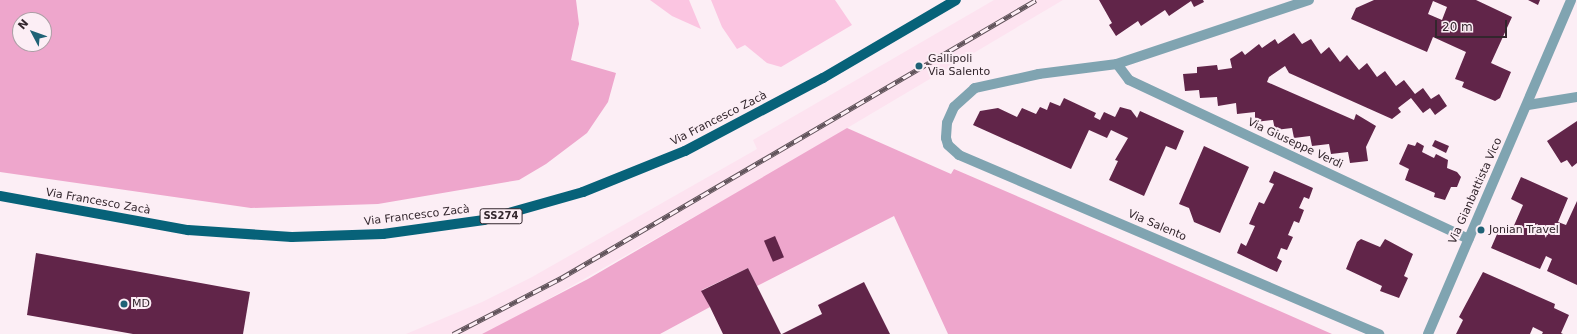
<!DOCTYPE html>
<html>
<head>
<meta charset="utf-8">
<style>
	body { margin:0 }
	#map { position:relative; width:1577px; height:334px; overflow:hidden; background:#fceef5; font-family:"DejaVu Sans",sans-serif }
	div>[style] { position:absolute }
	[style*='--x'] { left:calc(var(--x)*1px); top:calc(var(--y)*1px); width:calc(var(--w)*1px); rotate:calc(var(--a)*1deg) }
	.built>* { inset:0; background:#fde3f0 }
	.green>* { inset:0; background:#fbc5e1 }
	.forest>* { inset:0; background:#eea6cc }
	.building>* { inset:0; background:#612549; transform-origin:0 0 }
	.minor>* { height:10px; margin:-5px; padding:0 5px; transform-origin:5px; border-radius:5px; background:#80a4b1 }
	.primary>* { height:10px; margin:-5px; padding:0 5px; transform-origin:5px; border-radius:5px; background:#076279 }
	.rail>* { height:4.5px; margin-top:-2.25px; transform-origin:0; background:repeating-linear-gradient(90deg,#fceef5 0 9px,#61545b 0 18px); box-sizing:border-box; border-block:1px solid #61545b }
	.dots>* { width:11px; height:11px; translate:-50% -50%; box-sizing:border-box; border:2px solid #fceef5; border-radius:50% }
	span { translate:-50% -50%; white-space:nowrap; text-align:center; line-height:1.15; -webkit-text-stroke:4px #fceef5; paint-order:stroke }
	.shield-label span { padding:1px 3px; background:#fceef5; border:1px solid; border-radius:3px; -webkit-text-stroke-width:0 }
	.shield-label { font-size:10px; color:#33262d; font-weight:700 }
	.poi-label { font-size:11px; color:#33262d }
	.left { translate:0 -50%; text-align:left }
	.street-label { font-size:11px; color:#33262d }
	.north { position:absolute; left:12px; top:12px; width:40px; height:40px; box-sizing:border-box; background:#fceef5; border:1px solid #ac9ea5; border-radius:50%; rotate:311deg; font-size:11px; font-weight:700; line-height:16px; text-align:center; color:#33262d }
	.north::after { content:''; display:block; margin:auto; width:14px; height:18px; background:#206276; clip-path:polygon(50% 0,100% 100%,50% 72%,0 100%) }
	.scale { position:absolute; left:1435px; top:20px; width:72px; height:18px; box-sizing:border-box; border:2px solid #33262d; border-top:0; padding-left:5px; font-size:12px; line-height:14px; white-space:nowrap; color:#33262d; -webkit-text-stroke:3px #fceef5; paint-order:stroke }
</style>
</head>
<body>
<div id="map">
	<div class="built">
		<i style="clip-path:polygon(994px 0,1063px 0,756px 182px,513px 319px,482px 334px,406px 334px,482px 302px,532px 277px,757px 149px,753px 140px)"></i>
	</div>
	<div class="green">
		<i style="clip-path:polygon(650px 0,689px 0,701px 29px,672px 16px)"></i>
		<i style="clip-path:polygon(711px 0,835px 0,852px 25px,781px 67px,767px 63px,745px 45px,737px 49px,722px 27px)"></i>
	</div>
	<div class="forest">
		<i style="clip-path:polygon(evenodd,0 0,576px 0,579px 24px,571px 60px,616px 73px,608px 102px,587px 133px,546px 164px,519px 180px,378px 204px,251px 208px,0 172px,0 0,20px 20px,44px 20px,44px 44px,20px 44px,20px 20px)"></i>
		<i style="clip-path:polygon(847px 128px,951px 174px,954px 169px,1026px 200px,1332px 334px,948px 334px,894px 216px,757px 286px,748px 268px,702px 290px,710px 307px,660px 334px,482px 334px,588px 279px)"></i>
	</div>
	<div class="building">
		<i style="clip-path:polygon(1099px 0,1203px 0,1204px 2px,1194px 7px,1191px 1px,1169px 16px,1165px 10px,1141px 26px,1138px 21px,1116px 36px,1109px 25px,1112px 23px)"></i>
		<i style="clip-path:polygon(evenodd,1374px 0,1476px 0,1512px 17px,1491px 63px,1511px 72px,1500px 98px,1495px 101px,1462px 87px,1464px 82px,1455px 79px,1466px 52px,1433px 37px,1427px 52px,1351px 19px,1356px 8px,1374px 0,1433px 1px,1447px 7px,1442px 20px,1428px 14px,1433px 1px)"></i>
		<i style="clip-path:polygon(1528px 0,1540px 0,1538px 5px)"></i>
		<i style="clip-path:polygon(1294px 33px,1302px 44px,1311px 39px,1321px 54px,1329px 47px,1340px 62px,1347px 55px,1359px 70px,1367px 63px,1377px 77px,1385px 71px,1396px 86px,1404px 80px,1415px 94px,1423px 88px,1431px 99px,1439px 94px,1447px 106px,1435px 115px,1430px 108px,1423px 113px,1411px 98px,1398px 108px,1401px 112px,1392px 119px,1289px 73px,1285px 66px,1269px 77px,1267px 82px,1354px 120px,1356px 114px,1376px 126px,1366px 147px,1368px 161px,1350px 163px,1348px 152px,1331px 154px,1329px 144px,1312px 146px,1310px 136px,1294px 138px,1292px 128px,1275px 130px,1273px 120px,1255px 122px,1255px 112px,1237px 114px,1236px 103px,1218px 106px,1217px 97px,1200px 98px,1199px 90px,1185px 91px,1183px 74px,1197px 73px,1197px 67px,1217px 65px,1218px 70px,1232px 68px,1230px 59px,1242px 51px,1245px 55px,1259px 44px,1262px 48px,1275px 39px,1278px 44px)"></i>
		<i style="clip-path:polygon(1064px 98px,1096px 113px,1094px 117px,1100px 120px,1104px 112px,1115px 117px,1120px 107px,1131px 110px,1137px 118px,1140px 111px,1184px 131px,1176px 150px,1166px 146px,1144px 196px,1109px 180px,1118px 161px,1115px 160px,1128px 138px,1111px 130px,1107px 138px,1089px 130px,1071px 169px,973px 125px,980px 111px,998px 108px,1017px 117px,1022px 108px,1036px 114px,1040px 107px,1047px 110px,1050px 102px,1060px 106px)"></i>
		<i style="clip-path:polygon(1577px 121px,1577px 163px,1572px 167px,1567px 160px,1561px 163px,1547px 141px)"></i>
		<i style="clip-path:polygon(1435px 140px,1449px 146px,1446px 153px,1432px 146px)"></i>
		<i style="clip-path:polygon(1417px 142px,1424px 146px,1422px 152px,1434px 158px,1436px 154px,1448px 160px,1447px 168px,1457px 172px,1461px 177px,1457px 187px,1451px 187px,1445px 200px,1434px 197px,1435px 193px,1405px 180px,1409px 169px,1399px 164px,1408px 144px,1415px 146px)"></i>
		<i style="clip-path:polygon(1204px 146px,1249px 167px,1220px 233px,1194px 222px,1189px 208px,1179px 204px)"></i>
		<i style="clip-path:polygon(1274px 171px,1313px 188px,1309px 199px,1304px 197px,1299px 208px,1304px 210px,1299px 223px,1294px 221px,1288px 235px,1293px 237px,1287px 250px,1281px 248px,1277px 258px,1282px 261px,1277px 272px,1237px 253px,1241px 243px,1246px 246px,1255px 226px,1249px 224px,1259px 202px,1264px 204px,1274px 184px,1269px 182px)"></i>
		<i style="clip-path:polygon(1521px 177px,1568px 198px,1558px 222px,1566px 225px,1577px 201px,1577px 285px,1547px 271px,1552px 259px,1546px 256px,1540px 269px,1491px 248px,1501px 225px,1512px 230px,1523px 205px,1511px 199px)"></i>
		<i style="left:775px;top:236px;width:23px;height:12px;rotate:67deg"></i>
		<i style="clip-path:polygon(1361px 239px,1380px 247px,1385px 239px,1413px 254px,1404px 276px,1408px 278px,1399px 298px,1380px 291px,1382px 286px,1346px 269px,1357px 242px)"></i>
		<i style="clip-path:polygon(36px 253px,250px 292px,243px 334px,133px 334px,27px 315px)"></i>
		<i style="clip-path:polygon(748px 268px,781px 334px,723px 334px,710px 307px,701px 291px)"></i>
		<i style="clip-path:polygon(1483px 272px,1555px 304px,1554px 308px,1569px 315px,1561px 333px,1563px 334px,1542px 334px,1543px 332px,1533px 327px,1530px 334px,1456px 334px,1463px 320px,1459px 317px)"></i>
		<i style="clip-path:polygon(864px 282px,890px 334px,782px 334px,822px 314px,818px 305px)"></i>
	</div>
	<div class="minor">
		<i style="--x:1309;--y:0;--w:202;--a:161.6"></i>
		<i style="--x:1117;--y:64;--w:79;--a:172.7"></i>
		<i style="--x:1039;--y:74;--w:66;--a:167.7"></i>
		<i style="--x:975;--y:88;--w:28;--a:138"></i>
		<i style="--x:954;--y:107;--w:17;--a:114"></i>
		<i style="--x:947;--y:123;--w:15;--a:94"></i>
		<i style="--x:946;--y:138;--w:7;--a:74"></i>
		<i style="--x:948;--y:145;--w:15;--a:42"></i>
		<i style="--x:959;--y:155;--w:457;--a:23.1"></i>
		<i style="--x:1117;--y:64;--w:20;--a:53"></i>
		<i style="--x:1129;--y:80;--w:375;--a:25.1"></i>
		<i style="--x:1528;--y:105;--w:50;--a:-9.3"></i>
		<i style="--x:1428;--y:334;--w:363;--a:-66.8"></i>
	</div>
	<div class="primary">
		<i style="--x:0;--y:196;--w:191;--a:10.3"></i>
		<i style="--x:188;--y:230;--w:104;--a:3.9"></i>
		<i style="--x:292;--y:237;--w:91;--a:-1.9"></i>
		<i style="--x:383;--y:234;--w:102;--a:-7.9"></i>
		<i style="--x:484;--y:220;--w:103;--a:-15.8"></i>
		<i style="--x:583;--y:192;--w:110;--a:-21.9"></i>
		<i style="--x:685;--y:151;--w:156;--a:-27.9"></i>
		<i style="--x:823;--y:78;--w:154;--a:-30.4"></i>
	</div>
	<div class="rail">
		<i style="--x:453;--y:334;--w:122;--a:-27.4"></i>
		<i style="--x:561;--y:278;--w:550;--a:-30.34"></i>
	</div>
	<div class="dots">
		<i style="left:919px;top:66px;background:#206276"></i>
		<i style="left:1481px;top:230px;background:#206276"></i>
		<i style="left:124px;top:304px;background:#206276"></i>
	</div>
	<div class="shield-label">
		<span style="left:501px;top:216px">SS274</span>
	</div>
	<div class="poi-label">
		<span class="left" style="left:928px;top:66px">Gallipoli<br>Via Salento</span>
		<span class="left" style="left:1489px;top:230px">Jonian Travel</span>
		<span class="left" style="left:132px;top:304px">MD</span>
	</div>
	<div class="street-label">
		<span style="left:719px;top:119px;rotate:-27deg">Via Francesco Zacà</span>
		<span style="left:1295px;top:144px;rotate:25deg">Via Giuseppe Verdi</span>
		<span style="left:1476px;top:191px;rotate:-66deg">Via Gianbattista Vico</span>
		<span style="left:98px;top:202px;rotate:10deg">Via Francesco Zacà</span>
		<span style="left:417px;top:216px;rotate:-7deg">Via Francesco Zacà</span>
		<span style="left:1157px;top:226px;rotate:23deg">Via Salento</span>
	</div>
	<div class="north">N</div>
	<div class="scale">20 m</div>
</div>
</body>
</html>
